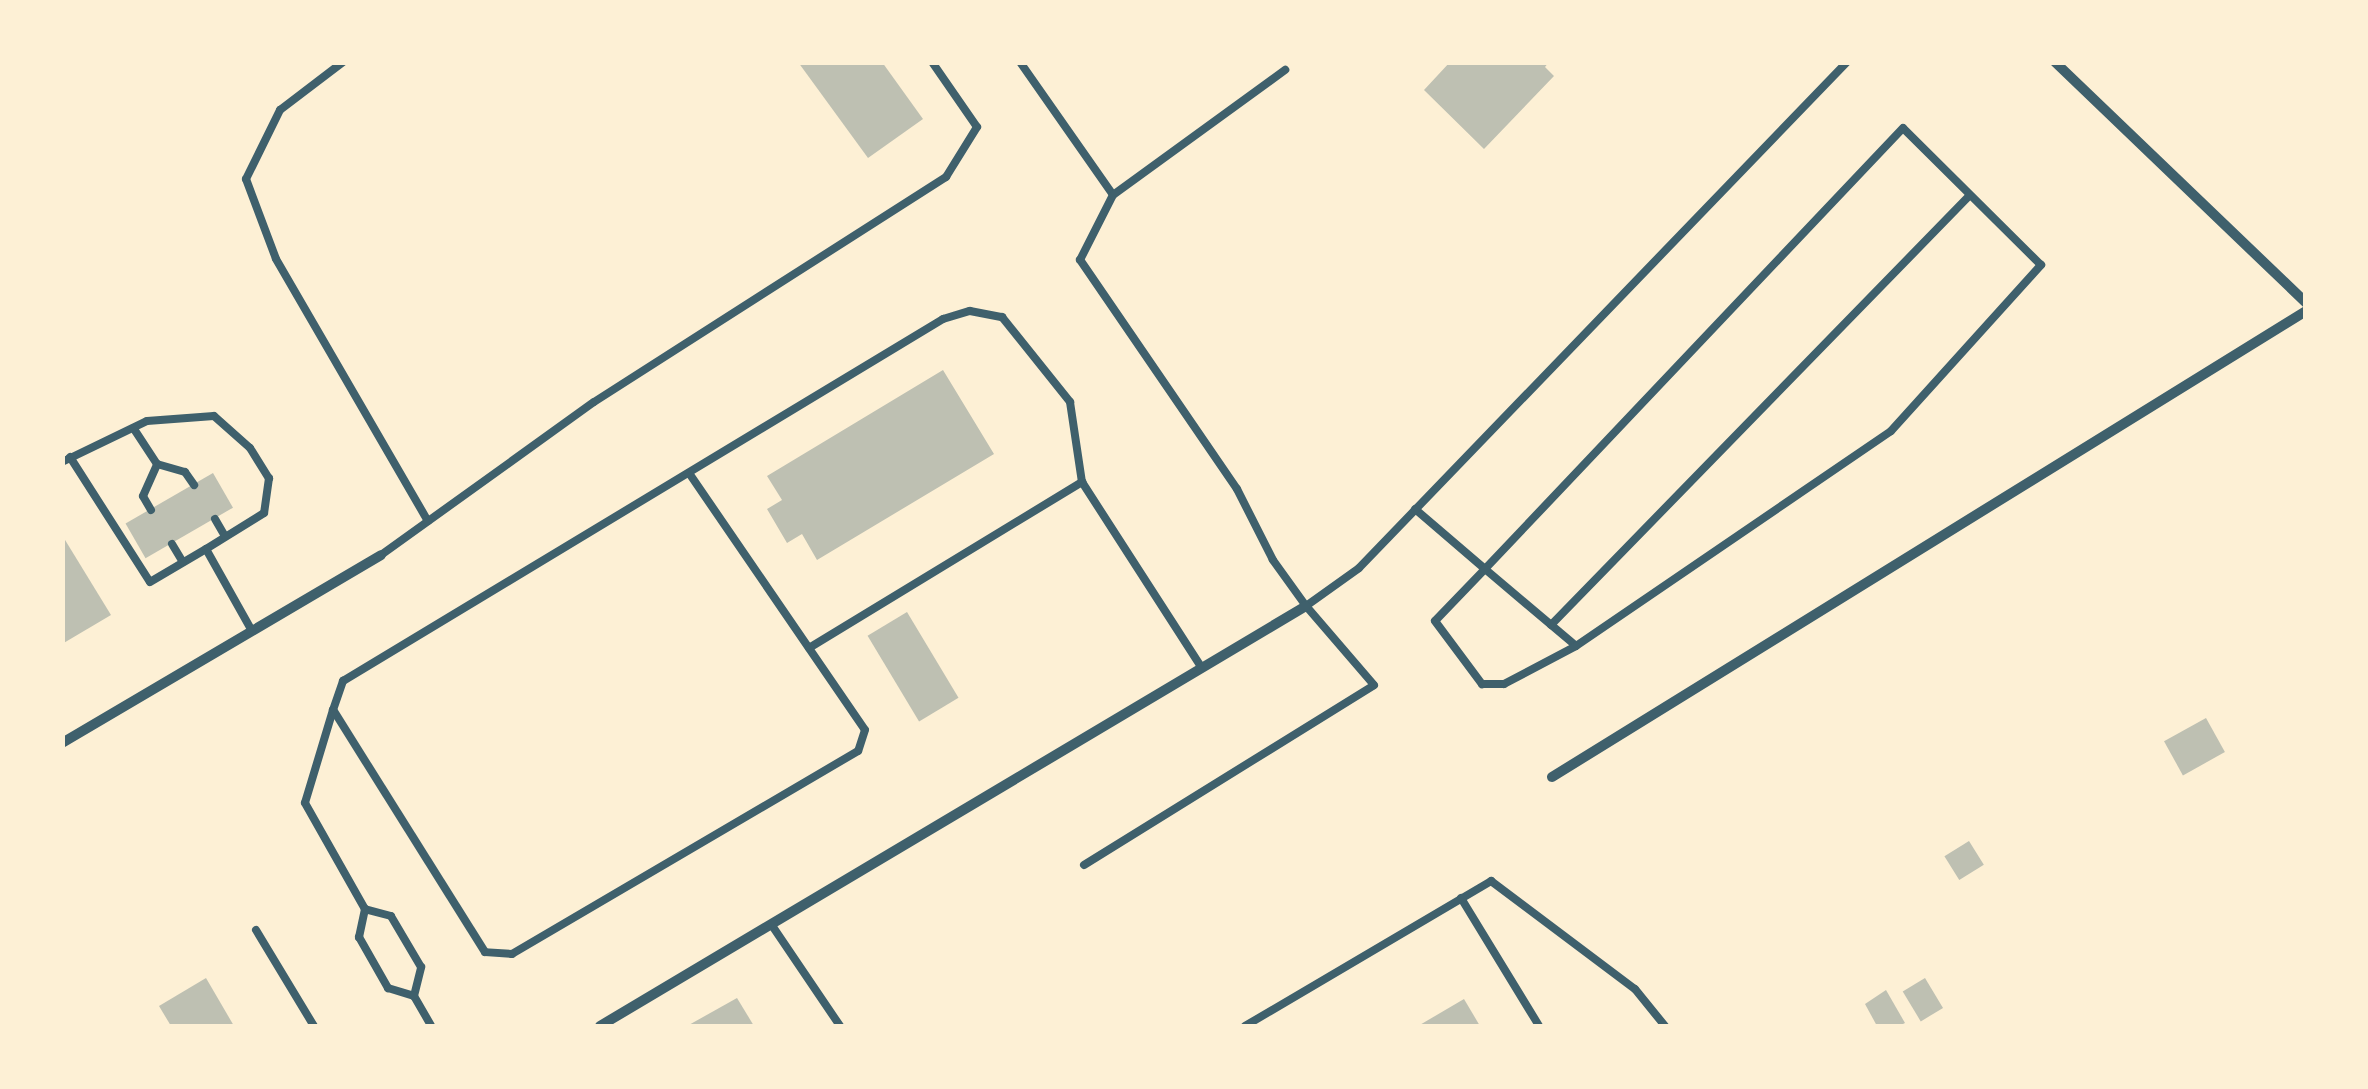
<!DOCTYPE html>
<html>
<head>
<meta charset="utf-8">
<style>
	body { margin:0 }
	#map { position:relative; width:2368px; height:1089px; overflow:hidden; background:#fdf0d5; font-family:"PT Sans Narrow",sans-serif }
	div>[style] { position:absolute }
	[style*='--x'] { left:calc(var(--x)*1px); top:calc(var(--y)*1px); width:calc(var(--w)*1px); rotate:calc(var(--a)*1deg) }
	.building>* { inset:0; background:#bec0b2; transform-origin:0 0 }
	.service>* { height:8px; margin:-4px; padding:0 4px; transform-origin:4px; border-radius:4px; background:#3f606c }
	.minor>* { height:10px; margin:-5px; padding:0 5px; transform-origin:5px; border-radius:5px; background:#3f606c }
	span { translate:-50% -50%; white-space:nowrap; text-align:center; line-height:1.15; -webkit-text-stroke:10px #fdf0d5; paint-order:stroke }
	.frame { position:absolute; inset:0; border:65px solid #fdf0d5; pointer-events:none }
</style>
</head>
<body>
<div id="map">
	<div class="building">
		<i style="clip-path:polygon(798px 62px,882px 62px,923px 119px,868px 158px)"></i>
		<i style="clip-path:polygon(1450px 62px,1549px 62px,1545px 67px,1554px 76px,1484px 149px,1424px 90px)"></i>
		<i style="clip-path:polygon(943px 370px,994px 454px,817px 560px,802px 534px,787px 543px,767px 509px,782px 500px,767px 476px)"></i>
		<i style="left:213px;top:473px;width:40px;height:101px;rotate:60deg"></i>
		<i style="clip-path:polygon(62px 535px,111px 615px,62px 644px)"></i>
		<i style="left:907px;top:612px;width:100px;height:46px;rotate:59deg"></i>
		<i style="left:2206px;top:718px;width:39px;height:48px;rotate:61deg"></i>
		<i style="left:1969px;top:841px;width:28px;height:29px;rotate:58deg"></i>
		<i style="clip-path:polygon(206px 978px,234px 1026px,171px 1026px,159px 1006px)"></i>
		<i style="left:1925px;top:978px;width:35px;height:26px;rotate:59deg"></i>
		<i style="clip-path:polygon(1886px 990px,1905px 1023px,1899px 1026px,1877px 1026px,1865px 1004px)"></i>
		<i style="clip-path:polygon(737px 998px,754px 1026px,687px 1026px)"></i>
		<i style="clip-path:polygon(1464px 999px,1480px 1026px,1418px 1026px)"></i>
	</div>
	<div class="service">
		<i style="--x:343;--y:62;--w:79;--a:142.7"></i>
		<i style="--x:280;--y:110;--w:77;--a:116.2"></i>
		<i style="--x:246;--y:179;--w:85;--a:69.4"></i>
		<i style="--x:276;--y:259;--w:303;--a:59.9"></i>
		<i style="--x:1020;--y:62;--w:162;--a:55"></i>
		<i style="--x:134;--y:429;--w:42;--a:56.7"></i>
		<i style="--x:157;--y:464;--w:29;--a:16"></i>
		<i style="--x:185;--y:472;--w:16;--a:55"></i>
		<i style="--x:70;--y:457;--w:148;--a:57.4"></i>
		<i style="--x:150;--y:582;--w:65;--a:-30.5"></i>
		<i style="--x:62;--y:462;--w:94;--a:-25.8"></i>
		<i style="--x:147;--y:421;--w:67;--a:-4.3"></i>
		<i style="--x:214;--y:416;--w:48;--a:41.6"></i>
		<i style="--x:250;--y:448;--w:36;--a:58"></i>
		<i style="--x:269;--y:478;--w:35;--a:98"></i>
		<i style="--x:264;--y:513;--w:68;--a:148.2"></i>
		<i style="--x:206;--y:549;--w:94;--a:60.7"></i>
		<i style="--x:689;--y:473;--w:311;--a:55.6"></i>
		<i style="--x:865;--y:730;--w:22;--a:108"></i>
		<i style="--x:858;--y:751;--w:401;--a:149.6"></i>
		<i style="--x:512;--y:954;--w:27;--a:-176"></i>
		<i style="--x:485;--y:952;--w:286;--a:-122.1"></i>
		<i style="--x:333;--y:710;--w:31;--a:-71"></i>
		<i style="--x:343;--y:681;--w:701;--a:-31.1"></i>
		<i style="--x:943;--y:319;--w:28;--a:-17"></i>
		<i style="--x:970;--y:311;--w:33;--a:11"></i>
		<i style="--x:1002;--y:317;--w:109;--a:51.3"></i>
		<i style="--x:1070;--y:402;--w:81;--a:81.5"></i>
		<i style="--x:1082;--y:482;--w:221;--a:57.2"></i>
		<i style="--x:1415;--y:509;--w:92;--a:40.6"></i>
		<i style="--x:1485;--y:569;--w:119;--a:40.2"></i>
		<i style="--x:1576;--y:646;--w:381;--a:-34.3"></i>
		<i style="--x:1891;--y:431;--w:224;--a:-47.9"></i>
		<i style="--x:2041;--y:265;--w:194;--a:-135.2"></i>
		<i style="--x:1903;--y:128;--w:608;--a:133.47"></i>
		<i style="--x:1485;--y:569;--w:72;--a:133.9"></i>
		<i style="--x:1435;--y:621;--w:79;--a:53.3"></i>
		<i style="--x:1482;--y:684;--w:22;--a:0"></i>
		<i style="--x:1504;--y:684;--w:81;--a:-27.8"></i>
		<i style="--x:151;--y:510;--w:16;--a:-120"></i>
		<i style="--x:143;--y:496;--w:35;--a:-66"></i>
		<i style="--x:215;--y:519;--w:20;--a:60"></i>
		<i style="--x:172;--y:544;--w:21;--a:59"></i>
		<i style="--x:381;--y:555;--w:262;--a:-35.7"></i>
		<i style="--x:594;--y:402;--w:418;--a:-32.6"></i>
		<i style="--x:946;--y:177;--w:59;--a:-58.2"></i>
		<i style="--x:977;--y:127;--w:79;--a:-124.7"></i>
		<i style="--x:1306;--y:606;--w:65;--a:-35.6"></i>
		<i style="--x:1359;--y:568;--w:703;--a:-46.04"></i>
		<i style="--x:1551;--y:625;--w:600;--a:-45.74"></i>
		<i style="--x:809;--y:648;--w:320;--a:-31.3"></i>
		<i style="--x:333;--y:710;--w:97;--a:106.8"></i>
		<i style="--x:305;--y:803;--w:122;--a:60.5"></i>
		<i style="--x:1084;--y:865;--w:341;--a:-31.8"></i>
		<i style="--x:1374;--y:685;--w:104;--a:-130.7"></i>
		<i style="--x:1306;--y:606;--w:57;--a:-125.7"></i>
		<i style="--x:1273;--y:560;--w:80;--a:-116.9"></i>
		<i style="--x:1237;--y:489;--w:278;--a:-124.4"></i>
		<i style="--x:1080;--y:260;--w:73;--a:-63.1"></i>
		<i style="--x:1113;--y:195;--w:213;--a:-36"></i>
		<i style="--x:1461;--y:898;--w:150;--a:58.6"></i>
		<i style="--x:771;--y:924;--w:123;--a:55.9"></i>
		<i style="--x:256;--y:930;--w:112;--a:58.9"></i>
		<i style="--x:414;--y:996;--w:30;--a:-76"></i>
		<i style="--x:421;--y:967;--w:59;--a:-120.5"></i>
		<i style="--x:391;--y:916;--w:27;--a:-165"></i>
		<i style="--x:365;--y:909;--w:29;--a:102"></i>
		<i style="--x:359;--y:937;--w:59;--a:60.4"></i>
		<i style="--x:388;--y:988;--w:27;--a:17"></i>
		<i style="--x:414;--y:996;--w:34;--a:60"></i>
		<i style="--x:1245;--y:1026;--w:286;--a:-30.5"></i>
		<i style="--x:1491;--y:881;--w:180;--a:36.9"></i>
		<i style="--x:1635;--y:989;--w:48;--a:51"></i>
	</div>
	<div class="minor">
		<i style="--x:2055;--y:62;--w:348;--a:43.8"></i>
		<i style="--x:62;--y:743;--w:370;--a:-30.5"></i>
		<i style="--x:1552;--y:777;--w:886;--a:-31.72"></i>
		<i style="--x:600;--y:1026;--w:821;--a:-30.75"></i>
	</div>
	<div class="frame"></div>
</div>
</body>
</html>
